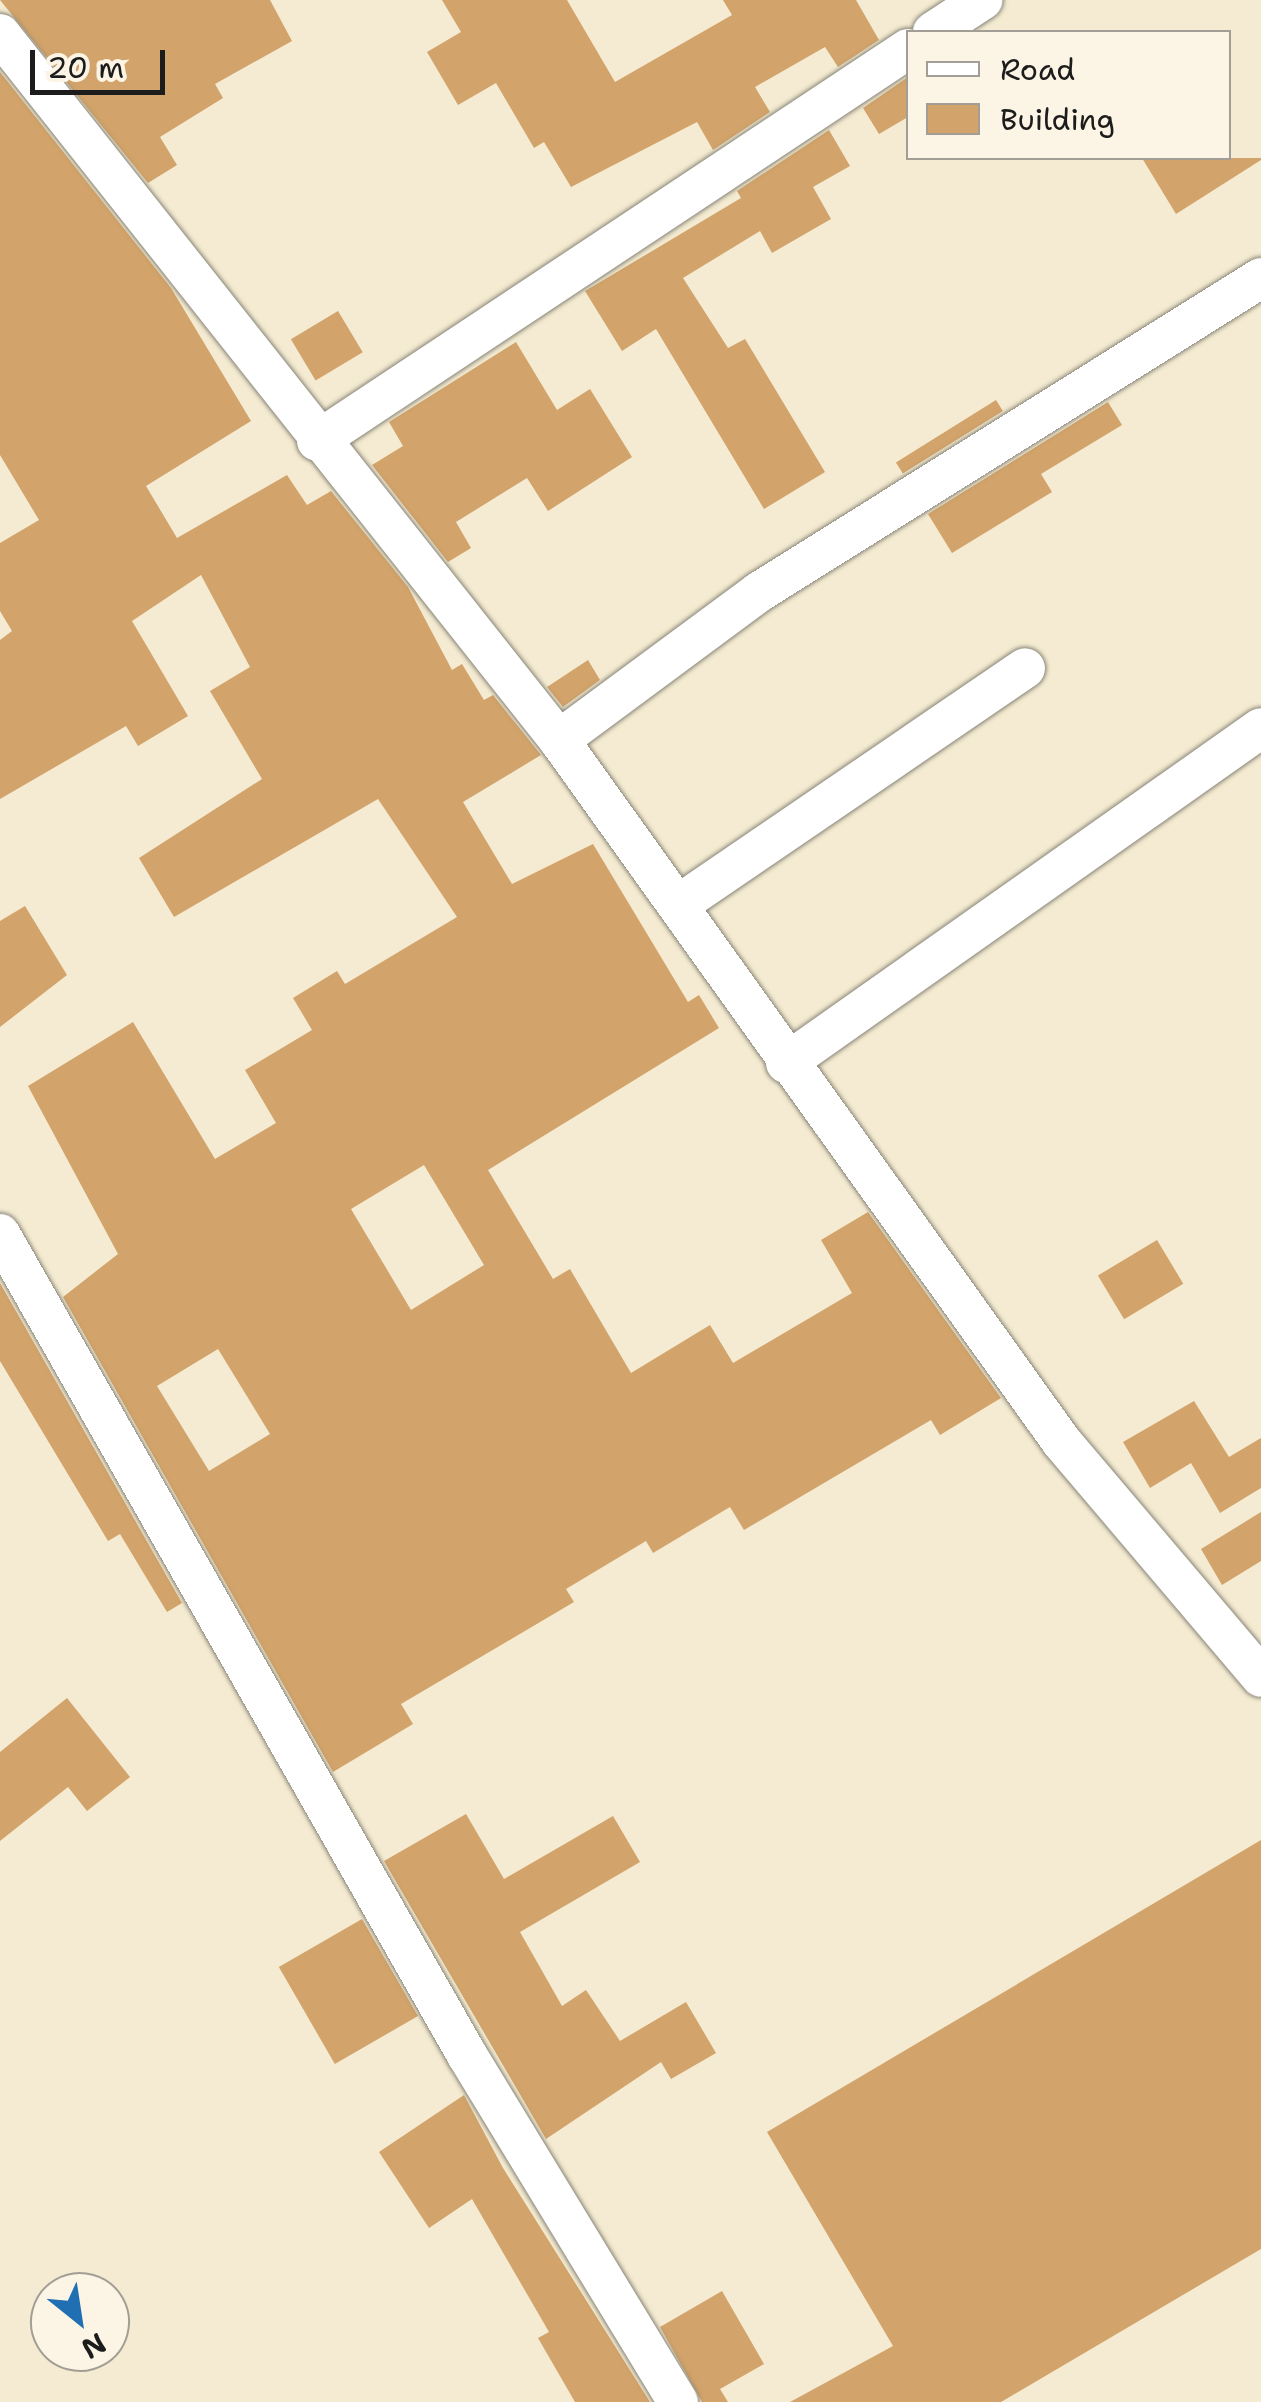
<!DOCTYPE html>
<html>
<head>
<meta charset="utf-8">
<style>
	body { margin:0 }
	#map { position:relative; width:1261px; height:2402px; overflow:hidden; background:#f4ebd2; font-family:"Shantell Sans",sans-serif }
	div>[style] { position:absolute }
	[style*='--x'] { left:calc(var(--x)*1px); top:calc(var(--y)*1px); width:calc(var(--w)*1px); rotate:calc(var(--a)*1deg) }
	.building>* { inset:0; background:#d2a36a; transform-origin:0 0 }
	.roads { filter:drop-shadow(0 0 2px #888477) drop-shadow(0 0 2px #888477) }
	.minor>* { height:40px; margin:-20px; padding:0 20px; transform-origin:20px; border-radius:20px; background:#fff }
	span { translate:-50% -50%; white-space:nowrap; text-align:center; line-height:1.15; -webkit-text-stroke:10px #fcf5e5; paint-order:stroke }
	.legend { position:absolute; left:906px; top:30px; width:325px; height:130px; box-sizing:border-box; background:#fcf5e5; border:2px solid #a29e95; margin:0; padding:12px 18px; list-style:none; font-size:30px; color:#1c1c1c }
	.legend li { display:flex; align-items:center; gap:20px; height:50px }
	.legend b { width:50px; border:2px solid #a29e95 }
	.north { position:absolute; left:30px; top:2272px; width:100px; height:100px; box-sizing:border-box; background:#fcf5e5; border:2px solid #a29e95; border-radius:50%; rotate:150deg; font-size:28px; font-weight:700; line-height:40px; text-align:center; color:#1c1c1c }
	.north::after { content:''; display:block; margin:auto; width:35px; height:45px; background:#1f6fb2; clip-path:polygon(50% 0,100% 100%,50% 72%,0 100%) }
	.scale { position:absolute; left:30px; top:50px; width:135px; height:45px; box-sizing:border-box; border:5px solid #1c1c1c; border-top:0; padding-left:12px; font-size:30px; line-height:35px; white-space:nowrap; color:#1c1c1c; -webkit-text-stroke:8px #fcf5e5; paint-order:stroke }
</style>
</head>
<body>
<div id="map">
	<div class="building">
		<i style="clip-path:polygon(0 0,270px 0,292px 41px,215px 84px,223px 98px,160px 137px,177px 165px,148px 183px)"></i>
		<i style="clip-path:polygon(442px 0,567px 0,615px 82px,732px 15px,723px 0,856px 0,879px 40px,838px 67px,825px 47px,755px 87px,770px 112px,713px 150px,697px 122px,571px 187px,544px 142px,534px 148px,496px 83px,458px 105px,427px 52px,461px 32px)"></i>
		<i style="clip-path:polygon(evenodd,0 72px,171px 288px,251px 421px,146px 486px,177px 538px,287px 475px,307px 505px,331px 491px,408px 587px,452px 670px,462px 664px,484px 700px,493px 695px,541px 755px,463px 802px,512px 884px,593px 844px,688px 1002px,699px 995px,719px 1028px,488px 1170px,553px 1279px,570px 1269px,631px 1373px,710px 1325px,733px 1363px,852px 1293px,821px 1240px,868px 1212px,1001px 1398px,940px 1435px,931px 1420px,744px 1530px,730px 1507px,653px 1553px,646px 1541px,566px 1589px,574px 1602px,401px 1704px,413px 1724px,333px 1772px,63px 1297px,118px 1254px,28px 1086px,133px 1022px,215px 1159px,276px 1123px,245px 1070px,312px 1030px,293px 998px,337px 971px,345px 984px,457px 917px,378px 799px,174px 917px,139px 858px,262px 779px,210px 691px,250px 667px,201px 575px,132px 621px,188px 716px,138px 746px,126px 726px,0 799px,0 640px,12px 631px,0 611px,0 543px,39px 520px,0 455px,0 72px,424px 1165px,484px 1265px,411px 1310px,351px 1209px,424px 1165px,0 72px,218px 1349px,270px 1434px,209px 1471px,157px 1386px,218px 1349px)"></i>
		<i style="clip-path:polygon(908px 77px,908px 117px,879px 134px,863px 108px)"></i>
		<i style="clip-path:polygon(829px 130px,850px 166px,813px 187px,831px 219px,772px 253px,760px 231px,683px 278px,728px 348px,745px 339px,825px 472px,764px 509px,656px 329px,622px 351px,585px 291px,741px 198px,737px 191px)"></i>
		<i style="clip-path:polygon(1142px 158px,1261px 158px,1261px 160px,1176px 214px)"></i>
		<i style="left:338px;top:311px;width:48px;height:55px;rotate:59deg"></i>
		<i style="clip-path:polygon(516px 342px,557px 410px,590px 389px,632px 457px,548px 511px,527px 478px,456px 522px,471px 548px,448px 562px,372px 465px,403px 446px,389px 422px)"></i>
		<i style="left:996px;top:400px;width:13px;height:118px;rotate:58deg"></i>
		<i style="clip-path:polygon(1108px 402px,1122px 425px,1041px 474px,1052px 492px,952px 553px,928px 514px)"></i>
		<i style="clip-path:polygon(588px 660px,600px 680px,563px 707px,547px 687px)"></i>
		<i style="clip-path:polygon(25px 906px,67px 975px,0 1027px,0 921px)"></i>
		<i style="left:1157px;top:1240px;width:51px;height:69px;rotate:59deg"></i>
		<i style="clip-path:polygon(0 1283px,182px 1603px,167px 1612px,120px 1534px,108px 1541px,0 1361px)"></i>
		<i style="clip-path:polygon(1194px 1401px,1229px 1457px,1261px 1438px,1261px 1488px,1220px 1513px,1191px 1463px,1150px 1488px,1123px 1442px)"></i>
		<i style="clip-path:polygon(1261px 1512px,1261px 1561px,1222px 1585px,1201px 1549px)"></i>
		<i style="clip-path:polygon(67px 1698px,130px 1777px,87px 1811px,68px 1787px,0 1841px,0 1752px)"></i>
		<i style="clip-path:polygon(466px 1814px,504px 1879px,613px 1816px,640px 1862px,520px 1932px,562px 2006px,586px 1990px,620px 2041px,686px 2002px,716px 2053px,671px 2079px,661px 2062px,546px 2139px,384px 1861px)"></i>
		<i style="clip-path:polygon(1261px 1840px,1261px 2249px,1001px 2402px,790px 2402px,893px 2346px,767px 2132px)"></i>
		<i style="left:362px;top:1919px;width:112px;height:96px;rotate:60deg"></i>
		<i style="clip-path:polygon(464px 2095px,503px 2168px,650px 2402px,575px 2402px,538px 2338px,549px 2332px,472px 2199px,429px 2228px,379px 2152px)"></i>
		<i style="clip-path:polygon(722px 2291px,764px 2364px,720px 2389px,728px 2402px,702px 2402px,660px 2327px)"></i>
	</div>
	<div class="roads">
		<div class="minor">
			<i style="--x:933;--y:32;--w:59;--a:-33.1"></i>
			<i style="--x:0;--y:34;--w:901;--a:51.63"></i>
			<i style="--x:559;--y:740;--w:862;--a:54.39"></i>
			<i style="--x:1061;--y:1441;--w:309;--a:49.7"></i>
			<i style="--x:317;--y:441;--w:709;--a:-33.56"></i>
			<i style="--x:559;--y:740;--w:249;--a:-36.5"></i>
			<i style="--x:759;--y:592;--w:592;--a:-32.03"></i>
			<i style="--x:678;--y:905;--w:420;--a:-34.3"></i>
			<i style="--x:786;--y:1063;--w:581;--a:-35.19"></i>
			<i style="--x:0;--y:1234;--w:945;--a:60.37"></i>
			<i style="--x:467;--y:2055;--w:406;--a:58.7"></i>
		</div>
	</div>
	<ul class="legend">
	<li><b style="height:12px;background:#fff"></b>Road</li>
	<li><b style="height:28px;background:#d2a36a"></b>Building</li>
	</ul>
	<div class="north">N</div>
	<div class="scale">20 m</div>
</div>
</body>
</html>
